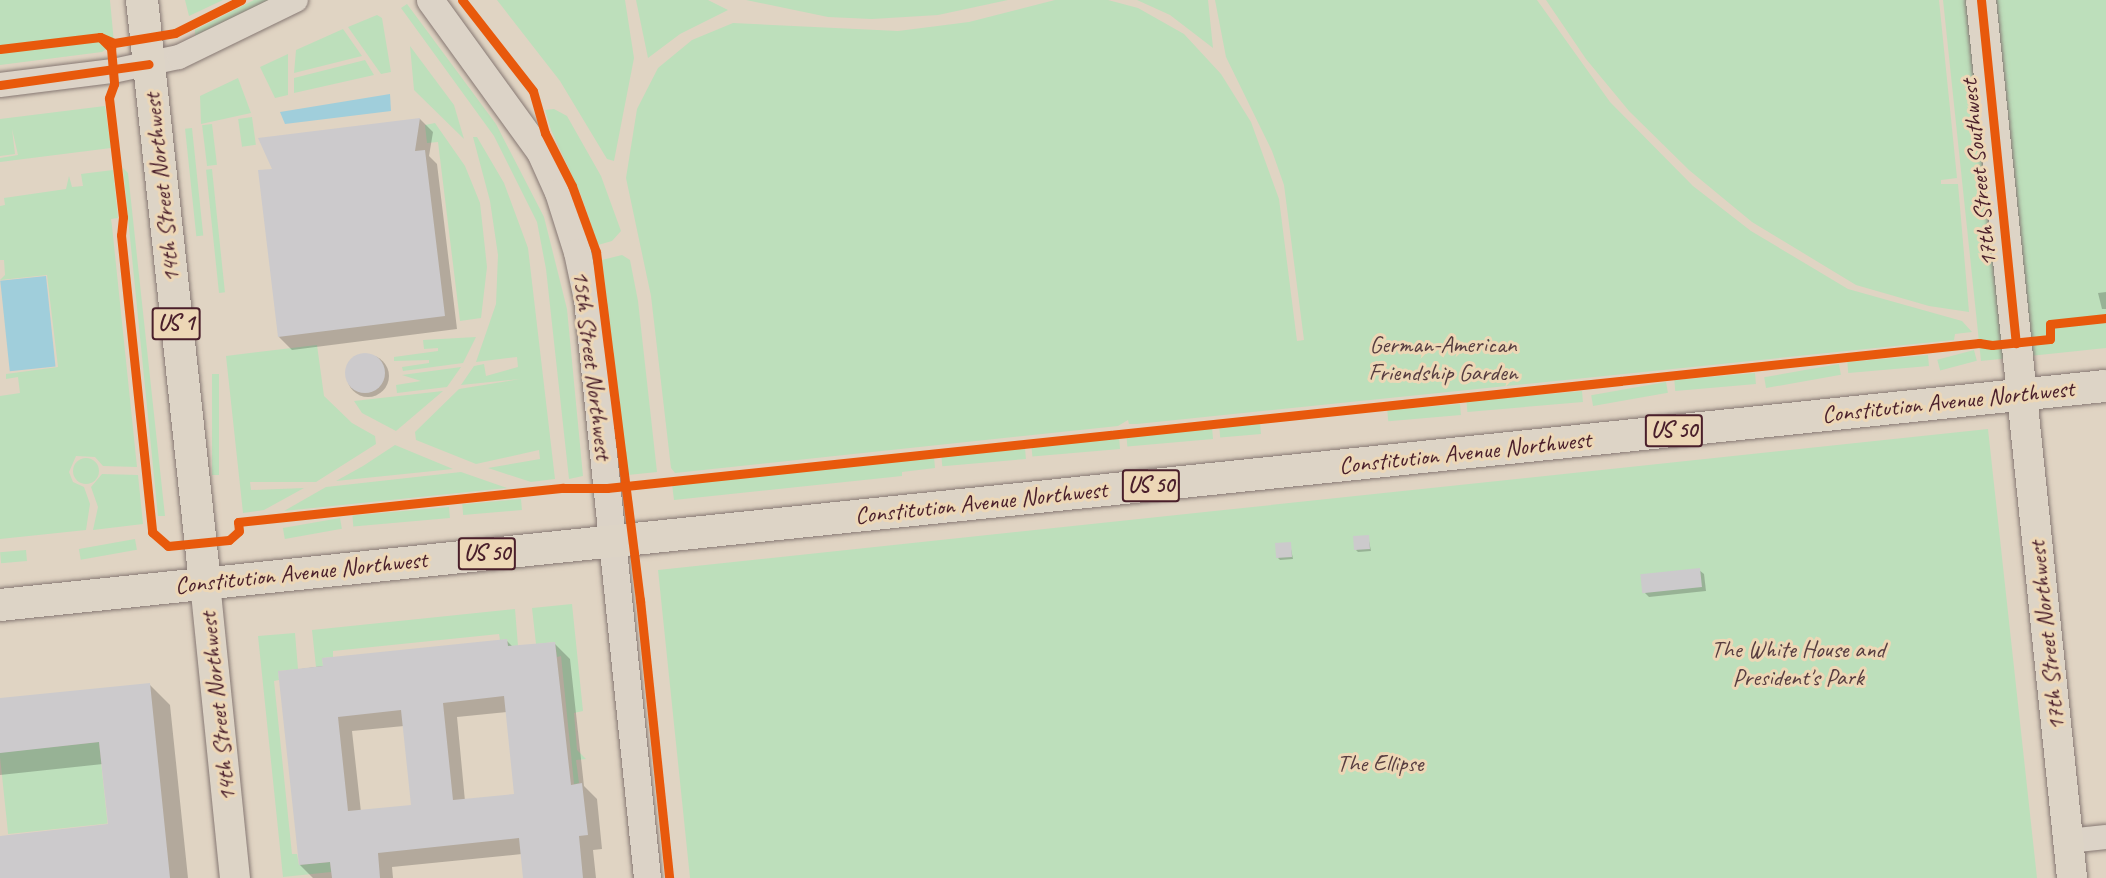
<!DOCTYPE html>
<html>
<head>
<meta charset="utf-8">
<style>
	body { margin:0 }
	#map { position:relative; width:2106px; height:878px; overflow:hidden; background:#e0d4c3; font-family:Caveat,sans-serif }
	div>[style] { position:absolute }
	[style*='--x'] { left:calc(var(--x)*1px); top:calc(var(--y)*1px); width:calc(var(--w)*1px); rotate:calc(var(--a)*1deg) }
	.green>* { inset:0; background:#bddfbb; transform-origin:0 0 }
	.round { border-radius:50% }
	.water>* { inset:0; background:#a0cedb; transform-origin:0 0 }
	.shadow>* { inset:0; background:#0003 }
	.building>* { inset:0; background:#cccacc; transform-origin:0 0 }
	.roads { filter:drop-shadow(0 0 2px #867873) drop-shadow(0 0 2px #867873) }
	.tertiary>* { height:24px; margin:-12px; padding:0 12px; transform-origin:12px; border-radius:12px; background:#dcd3c7 }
	.secondary>* { height:27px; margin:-13.5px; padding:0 13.5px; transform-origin:13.5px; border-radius:13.5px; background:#dcd3c7 }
	.primary>* { height:30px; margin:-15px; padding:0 15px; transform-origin:15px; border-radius:15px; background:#ddd4c6 }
	.trunk>* { height:32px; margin:-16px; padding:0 16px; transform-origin:16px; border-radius:16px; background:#ddd4c6 }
	.cycleway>* { height:9px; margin:-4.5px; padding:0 4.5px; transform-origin:4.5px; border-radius:4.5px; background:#e8590c }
	span { translate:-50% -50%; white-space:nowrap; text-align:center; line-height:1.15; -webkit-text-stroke:6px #edd7b6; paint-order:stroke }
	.shield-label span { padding:2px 4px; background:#edd7b6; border:2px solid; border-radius:4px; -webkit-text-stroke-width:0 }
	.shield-label { font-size:22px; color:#4a1f2b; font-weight:700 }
	.street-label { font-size:24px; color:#4a1f2b }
	.park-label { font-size:24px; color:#573d40 }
</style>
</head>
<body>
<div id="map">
	<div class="green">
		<i style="clip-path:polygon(0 0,110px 0,114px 43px,102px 52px,0 65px)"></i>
		<i style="clip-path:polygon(185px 0,223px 0,189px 16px)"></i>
		<i style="clip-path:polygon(254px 0,273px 0,195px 39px,195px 30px)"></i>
		<i style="clip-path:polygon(497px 0,625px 0,634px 58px,614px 161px,607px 159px,560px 81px)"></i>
		<i style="clip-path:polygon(636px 0,708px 0,728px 10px,680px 34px,648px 58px)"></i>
		<i style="clip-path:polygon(746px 0,1008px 0,938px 15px,872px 19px,828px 17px)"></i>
		<i style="clip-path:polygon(1055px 0,1108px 0,1138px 8px,1184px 34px,1221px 74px,1251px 122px,1279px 199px,1297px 341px,1304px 340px,1284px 185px,1272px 151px,1226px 57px,1215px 0,1537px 0,1610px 102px,1693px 186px,1751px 231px,1848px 289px,1962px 321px,1972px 332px,1955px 334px,1954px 340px,1137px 424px,1129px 424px,1128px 420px,1118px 426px,675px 473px,671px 468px,651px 296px,626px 178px,637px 109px,658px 68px,692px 40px,733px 23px,898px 31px,969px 22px)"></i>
		<i style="clip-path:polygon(1137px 0,1208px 0,1213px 48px,1170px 15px)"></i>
		<i style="clip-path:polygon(1546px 0,1939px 0,1957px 178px,1941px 180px,1941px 184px,1958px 184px,1969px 312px,1929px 306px,1856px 285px,1752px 222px,1689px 170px,1629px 111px,1586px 59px)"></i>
		<i style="clip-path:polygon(1943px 0,2106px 0,2106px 348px,1981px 361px)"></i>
		<i style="clip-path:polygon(407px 4px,496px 124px,544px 217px,567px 309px,583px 476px,569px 479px,546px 269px,537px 222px,494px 136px,401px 8px)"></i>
		<i style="clip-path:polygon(377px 15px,382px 18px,391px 72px,381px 74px,348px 27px)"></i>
		<i style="clip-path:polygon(343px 29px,362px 56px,294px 73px,296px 50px)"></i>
		<i style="clip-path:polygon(410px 46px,454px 105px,464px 139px,414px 90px)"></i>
		<i style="clip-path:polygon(288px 54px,288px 95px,275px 98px,260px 67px)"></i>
		<i style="clip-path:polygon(365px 60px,374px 75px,294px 93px,294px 78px)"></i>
		<i style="clip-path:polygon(238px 78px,251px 113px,201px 124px,200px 96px)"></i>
		<i style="clip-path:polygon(105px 106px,111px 148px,0 162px,0 158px,18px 155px,12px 129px,15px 154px,0 156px,0 119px)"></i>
		<i style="clip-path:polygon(554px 109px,567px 116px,601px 176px,621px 231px,612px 241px,598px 245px,581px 195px,551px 130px,545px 110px)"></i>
		<i style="left:252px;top:117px;width:28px;height:14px;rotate:82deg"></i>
		<i style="clip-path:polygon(435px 123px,465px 166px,480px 203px,487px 267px,481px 318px,460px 321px,438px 142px,427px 143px,425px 125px)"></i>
		<i style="left:212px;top:124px;width:41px;height:10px;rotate:83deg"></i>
		<i style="left:192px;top:128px;width:108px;height:7px;rotate:84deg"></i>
		<i style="clip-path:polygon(473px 137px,477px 137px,504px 183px,528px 248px,555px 479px,531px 482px,488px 468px,540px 459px,539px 450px,476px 464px,416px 440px,415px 432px,459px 389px,520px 379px,461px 385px,474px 366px,484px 364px,486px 376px,518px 367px,517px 357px,476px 362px,496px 304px,498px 255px,490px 201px)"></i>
		<i style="clip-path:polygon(123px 168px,128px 173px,165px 516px,158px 516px)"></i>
		<i style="left:212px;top:169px;width:124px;height:6px;rotate:84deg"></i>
		<i style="clip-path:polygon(113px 170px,118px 218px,111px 219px,112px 226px,137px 467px,103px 466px,95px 457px,76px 456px,69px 472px,73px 482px,84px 487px,90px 504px,86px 530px,0 539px,0 396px,20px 393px,18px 377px,6px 379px,6px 374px,58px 367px,47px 275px,0 280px,5px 275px,4px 260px,0 260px,0 206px,5px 205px,4px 198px,66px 189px,69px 176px,72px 187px,83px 186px,81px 174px)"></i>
		<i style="clip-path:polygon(622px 255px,630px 260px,638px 301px,657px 472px,628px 475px,602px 260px)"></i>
		<i style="clip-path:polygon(476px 337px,463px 363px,403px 371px,402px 367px,429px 363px,429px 360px,394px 361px,394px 357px,438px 351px,438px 348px,424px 349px,423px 340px)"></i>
		<i style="clip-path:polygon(317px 345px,324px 396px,352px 423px,375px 436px,376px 444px,316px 482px,250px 482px,251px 490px,304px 488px,264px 510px,243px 513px,226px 356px)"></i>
		<i style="left:1974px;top:350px;width:11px;height:38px;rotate:75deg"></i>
		<i style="left:1928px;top:355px;width:11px;height:81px;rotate:85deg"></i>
		<i style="left:1839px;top:364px;width:11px;height:76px;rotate:80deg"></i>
		<i style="clip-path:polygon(461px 367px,447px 387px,397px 393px,396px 385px,421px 381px,402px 375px)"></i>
		<i style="left:1755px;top:373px;width:11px;height:81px;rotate:85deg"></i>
		<i style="left:212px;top:374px;width:7px;height:101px"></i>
		<i style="left:1666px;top:382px;width:11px;height:76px;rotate:80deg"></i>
		<i style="clip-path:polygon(443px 391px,396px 431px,362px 413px,354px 401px)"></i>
		<i style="left:1582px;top:391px;width:11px;height:116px;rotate:85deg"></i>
		<i style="left:1460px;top:404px;width:11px;height:73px;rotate:85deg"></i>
		<i style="left:1260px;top:422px;width:12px;height:41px;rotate:85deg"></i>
		<i style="left:1212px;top:427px;width:12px;height:86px;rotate:85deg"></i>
		<i style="clip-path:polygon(1988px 429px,2037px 878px,690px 878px,658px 570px)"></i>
		<i style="left:1119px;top:437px;width:12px;height:88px;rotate:85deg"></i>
		<i style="clip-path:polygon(395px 445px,453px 469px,336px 481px,363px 466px)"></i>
		<i style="left:1025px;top:448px;width:11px;height:84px;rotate:85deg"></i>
		<i style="clip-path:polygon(934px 457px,935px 468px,902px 472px,902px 476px,674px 500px,672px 484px)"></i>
		<i class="round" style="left:73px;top:458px;width:26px;height:26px"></i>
		<i style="clip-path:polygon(461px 472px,507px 488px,284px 511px,326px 487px)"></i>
		<i style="clip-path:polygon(102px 474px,138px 475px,143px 524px,93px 530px,98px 507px,91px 487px)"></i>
		<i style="left:521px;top:499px;width:11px;height:59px;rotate:85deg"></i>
		<i style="left:449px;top:507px;width:11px;height:97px;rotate:85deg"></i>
		<i style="left:340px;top:518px;width:11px;height:58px;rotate:80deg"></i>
		<i style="left:135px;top:539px;width:11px;height:57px;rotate:80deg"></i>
		<i style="left:26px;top:550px;width:11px;height:26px;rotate:85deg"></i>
		<i style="clip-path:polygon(572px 604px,583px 711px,574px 713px,577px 750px,586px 759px,576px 760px,579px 783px,574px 784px,561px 656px,557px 657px,555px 642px,536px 644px,532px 608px)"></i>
		<i style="clip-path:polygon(515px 609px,518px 646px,508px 646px,507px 639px,500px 640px,499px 634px,333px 651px,333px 657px,322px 658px,323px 666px,316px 667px,312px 630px)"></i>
		<i style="clip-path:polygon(295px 633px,298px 669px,278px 671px,279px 680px,274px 681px,292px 854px,297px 854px,299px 865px,330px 862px,331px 872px,283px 877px,258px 636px)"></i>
		<i style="left:99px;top:742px;width:82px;height:100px;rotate:84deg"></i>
	</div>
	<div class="water">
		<i style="clip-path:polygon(390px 94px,391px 111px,285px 124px,280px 112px)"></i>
		<i style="left:46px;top:276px;width:91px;height:46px;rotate:84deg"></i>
	</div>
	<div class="shadow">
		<i style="clip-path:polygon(420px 119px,433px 132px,429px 156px,437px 164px,457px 329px,292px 350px,279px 337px,274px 170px,260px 139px)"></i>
		<i style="clip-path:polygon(2106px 292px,2106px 309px,2102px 309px,2098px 293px)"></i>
		<i class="round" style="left:347px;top:355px;width:42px;height:42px"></i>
		<i style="clip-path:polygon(1368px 536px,1371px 551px,1358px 552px,1356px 550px)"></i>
		<i style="clip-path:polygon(1290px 544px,1293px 559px,1280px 560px,1278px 558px)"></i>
		<i style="clip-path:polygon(1699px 570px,1704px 574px,1706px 591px,1649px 597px,1644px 592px)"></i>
		<i style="clip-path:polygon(evenodd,506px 640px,513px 647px,555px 644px,570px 659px,584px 786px,597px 799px,602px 849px,593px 850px,596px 878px,525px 878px,522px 854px,392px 867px,393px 878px,313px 878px,300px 865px,280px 672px,506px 640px,507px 712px,516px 795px,465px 801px,457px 717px,507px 712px,506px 640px,404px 726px,412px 806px,361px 812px,352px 731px,404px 726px)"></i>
		<i style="clip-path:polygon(150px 685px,170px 705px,188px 878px,0 878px,0 837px,110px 826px,103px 764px,0 775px,0 700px)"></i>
	</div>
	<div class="building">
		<i style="clip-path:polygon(420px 118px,415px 151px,425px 150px,445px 316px,278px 337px,258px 170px,272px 169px,258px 138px)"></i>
		<i class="round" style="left:345px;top:353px;width:40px;height:40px"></i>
		<i style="left:1369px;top:535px;width:14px;height:16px;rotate:86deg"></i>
		<i style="left:1291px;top:542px;width:15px;height:16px;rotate:86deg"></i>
		<i style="left:1700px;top:568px;width:19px;height:60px;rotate:84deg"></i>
		<i style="clip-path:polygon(evenodd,507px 639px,508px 646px,555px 642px,571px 785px,582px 783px,588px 835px,579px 836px,583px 878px,523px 878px,519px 838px,378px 853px,380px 878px,332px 878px,330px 862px,299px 865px,278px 671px,323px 666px,322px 658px,507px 639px,504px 696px,514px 794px,453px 800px,443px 703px,504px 696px,507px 639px,401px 710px,411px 805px,348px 811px,338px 717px,401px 710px)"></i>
		<i style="clip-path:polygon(150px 683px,170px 878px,0 878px,0 836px,108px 824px,99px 742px,0 753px,0 698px)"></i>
	</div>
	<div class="roads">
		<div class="tertiary">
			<i style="--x:0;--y:85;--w:114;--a:-7.1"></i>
			<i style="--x:113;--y:71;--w:67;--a:-12"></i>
			<i style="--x:179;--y:57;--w:130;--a:-26"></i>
			<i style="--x:2068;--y:841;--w:38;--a:-6"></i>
		</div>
		<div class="secondary">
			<i style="--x:430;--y:0;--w:188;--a:54.1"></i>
			<i style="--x:540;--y:152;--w:44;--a:65.8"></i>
			<i style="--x:558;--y:192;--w:63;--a:72.4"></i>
			<i style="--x:577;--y:252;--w:48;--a:78"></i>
			<i style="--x:587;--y:299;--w:582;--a:84.08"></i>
		</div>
		<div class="primary">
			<i style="--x:1981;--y:0;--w:883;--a:84.08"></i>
			<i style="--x:205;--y:583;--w:297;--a:84.2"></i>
		</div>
		<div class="trunk">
			<i style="--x:142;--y:0;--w:586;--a:83.83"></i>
			<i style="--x:0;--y:605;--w:2117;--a:-5.94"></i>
		</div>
	</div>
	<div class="cycleway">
		<i style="--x:462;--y:0;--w:115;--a:52"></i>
		<i style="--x:533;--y:91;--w:44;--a:74.1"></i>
		<i style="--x:545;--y:133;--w:59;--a:63"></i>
		<i style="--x:572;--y:186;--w:70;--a:70"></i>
		<i style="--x:596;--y:252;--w:351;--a:82.8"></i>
		<i style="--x:640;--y:600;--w:280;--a:84"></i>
		<i style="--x:1981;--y:0;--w:345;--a:84.2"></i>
		<i style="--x:100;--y:37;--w:16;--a:45"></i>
		<i style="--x:111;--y:48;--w:36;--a:85"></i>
		<i style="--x:114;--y:84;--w:15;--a:110"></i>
		<i style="--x:109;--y:98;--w:120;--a:83.3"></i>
		<i style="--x:123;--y:217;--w:18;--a:96"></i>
		<i style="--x:121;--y:235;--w:299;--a:84"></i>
		<i style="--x:152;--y:532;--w:21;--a:41"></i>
		<i style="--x:168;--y:546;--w:61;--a:-5.6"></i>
		<i style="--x:229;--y:540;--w:13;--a:-42"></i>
		<i style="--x:239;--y:531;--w:9;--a:-96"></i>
		<i style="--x:238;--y:522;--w:327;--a:-6"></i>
		<i style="--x:563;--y:488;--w:44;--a:0"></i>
		<i style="--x:607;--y:488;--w:1380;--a:-6.03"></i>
		<i style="--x:1979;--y:343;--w:13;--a:9"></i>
		<i style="--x:1992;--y:345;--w:58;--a:-5.9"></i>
		<i style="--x:2050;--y:339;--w:15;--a:-90"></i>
		<i style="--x:2050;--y:324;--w:56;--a:-6.1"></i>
		<i style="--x:0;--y:49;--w:101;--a:-6.8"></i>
		<i style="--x:100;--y:37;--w:15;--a:23"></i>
		<i style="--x:114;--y:43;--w:62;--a:-9.3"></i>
		<i style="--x:175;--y:33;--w:74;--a:-26.6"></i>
		<i style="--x:0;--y:85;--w:150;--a:-8"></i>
	</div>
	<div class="shield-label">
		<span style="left:176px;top:324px">US 1</span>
		<span style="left:1674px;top:431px">US 50</span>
		<span style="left:1151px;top:486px">US 50</span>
		<span style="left:487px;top:554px">US 50</span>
	</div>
	<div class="street-label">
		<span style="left:1979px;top:173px;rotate:-96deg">17th Street Southwest</span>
		<span style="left:162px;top:188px;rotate:-96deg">14th Street Northwest</span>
		<span style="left:592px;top:365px;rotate:83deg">15th Street Northwest</span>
		<span style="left:1948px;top:402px;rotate:-6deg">Constitution Avenue Northwest</span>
		<span style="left:1465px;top:453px;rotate:-6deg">Constitution Avenue Northwest</span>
		<span style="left:981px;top:503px;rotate:-6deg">Constitution Avenue Northwest</span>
		<span style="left:301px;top:573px;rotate:-6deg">Constitution Avenue Northwest</span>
		<span style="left:2047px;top:636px;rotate:-96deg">17th Street Northwest</span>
		<span style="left:218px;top:707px;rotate:-96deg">14th Street Northwest</span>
	</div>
	<div class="park-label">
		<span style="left:1443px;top:359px">German-American<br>Friendship Garden</span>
		<span style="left:1798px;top:664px">The White House and<br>President's Park</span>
		<span style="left:1380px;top:764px">The Ellipse</span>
	</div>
</div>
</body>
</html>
